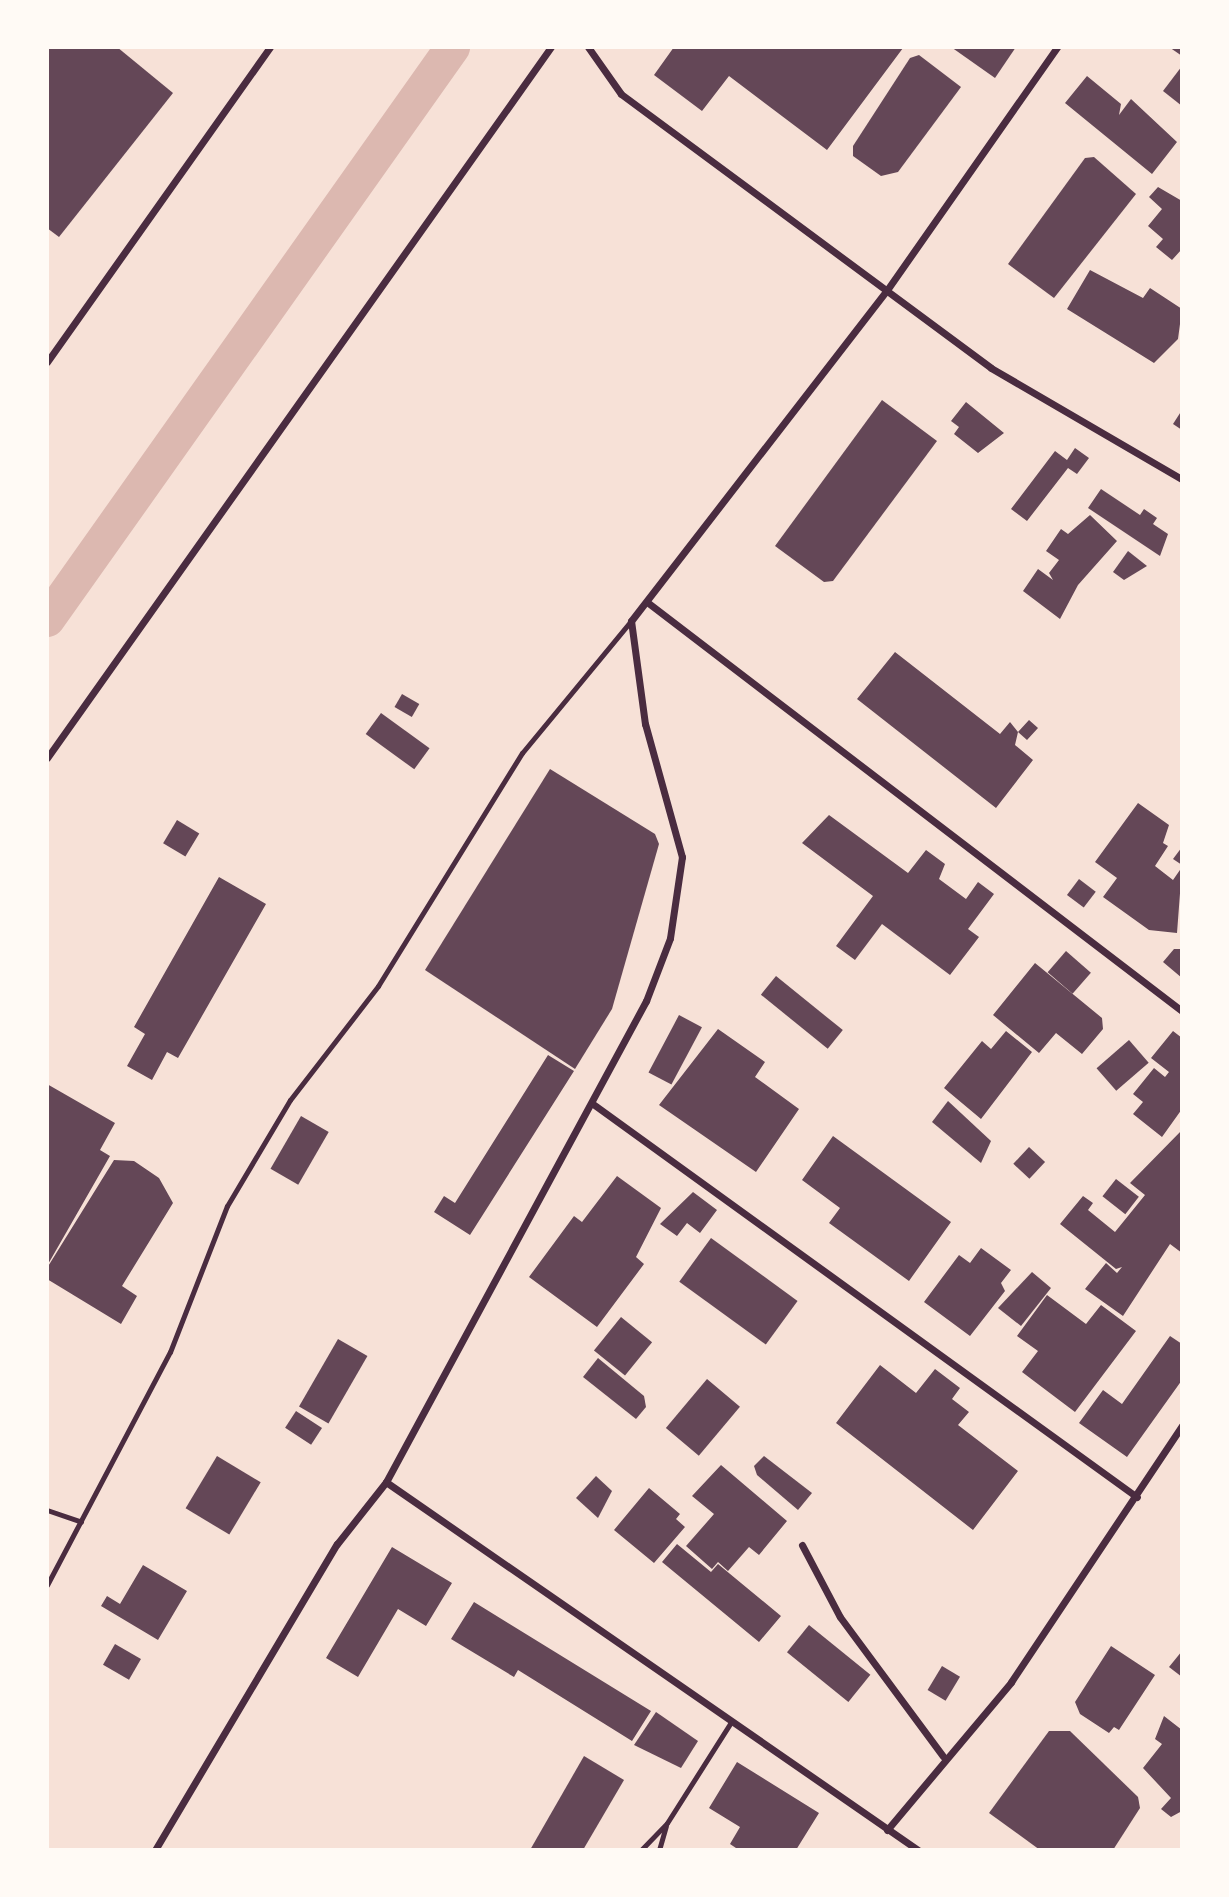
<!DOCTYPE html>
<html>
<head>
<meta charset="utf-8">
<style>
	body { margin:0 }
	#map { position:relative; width:1229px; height:1897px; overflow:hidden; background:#f7e1d7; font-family:Mulish,sans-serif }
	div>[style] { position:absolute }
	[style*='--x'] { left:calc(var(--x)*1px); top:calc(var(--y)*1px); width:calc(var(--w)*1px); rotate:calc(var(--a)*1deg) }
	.canal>* { height:35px; margin:-17.5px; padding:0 17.5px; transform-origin:17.5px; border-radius:17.5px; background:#dcb8b0 }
	.building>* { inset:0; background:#644757; transform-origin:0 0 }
	.service>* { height:5px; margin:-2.5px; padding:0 2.5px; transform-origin:2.5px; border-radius:2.5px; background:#4a2c40 }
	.minor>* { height:7px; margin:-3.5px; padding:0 3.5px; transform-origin:3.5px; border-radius:3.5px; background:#4a2c40 }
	span { translate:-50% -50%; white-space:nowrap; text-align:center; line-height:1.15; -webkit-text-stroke:5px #fffaf5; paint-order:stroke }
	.frame { position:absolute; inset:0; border:49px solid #fffaf5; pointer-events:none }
</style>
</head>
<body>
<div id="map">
	<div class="canal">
		<i style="--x:47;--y:619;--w:701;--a:-54.7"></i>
	</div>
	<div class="building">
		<i style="clip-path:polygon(47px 47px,117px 47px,173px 93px,59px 237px,47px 228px)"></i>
		<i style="clip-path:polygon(674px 47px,902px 47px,903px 48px,827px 150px,729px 76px,702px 111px,654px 75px)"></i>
		<i style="clip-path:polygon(951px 47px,1016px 47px,995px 78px)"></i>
		<i style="clip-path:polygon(1169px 47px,1182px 47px,1182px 56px)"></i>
		<i style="clip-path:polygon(919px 55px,961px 87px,898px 172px,881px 176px,853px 156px,853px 146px,910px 58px)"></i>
		<i style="clip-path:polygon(1182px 66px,1182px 106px,1163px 91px)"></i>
		<i style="clip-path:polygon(1087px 76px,1121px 104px,1119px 115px,1131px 99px,1177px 142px,1152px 174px,1065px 103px)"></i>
		<i style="clip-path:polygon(1094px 157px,1136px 194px,1054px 298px,1008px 264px,1085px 158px)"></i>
		<i style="clip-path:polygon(1158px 187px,1182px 201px,1182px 249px,1172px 260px,1156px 247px,1163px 239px,1148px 226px,1162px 209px,1149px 197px)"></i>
		<i style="clip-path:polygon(1090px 270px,1143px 298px,1150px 288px,1182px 309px,1178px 339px,1154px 363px,1067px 309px)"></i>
		<i style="clip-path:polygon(882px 400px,937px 441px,833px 581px,824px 582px,775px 546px)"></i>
		<i style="clip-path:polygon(966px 402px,1004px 433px,978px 453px,954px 434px,959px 427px,951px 421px)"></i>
		<i style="clip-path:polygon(1182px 410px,1182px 430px,1173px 424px)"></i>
		<i style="clip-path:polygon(1075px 448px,1089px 458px,1077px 474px,1068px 468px,1027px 521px,1011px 509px,1055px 451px,1067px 460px)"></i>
		<i style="clip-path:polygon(1101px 489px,1140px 515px,1144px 509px,1157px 518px,1153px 524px,1168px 534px,1160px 556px,1088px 508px)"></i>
		<i style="clip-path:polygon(1090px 515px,1117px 541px,1078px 585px,1060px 619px,1023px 591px,1038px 569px,1053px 580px,1049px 573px,1059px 560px,1046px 551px,1061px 529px,1068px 534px)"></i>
		<i style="clip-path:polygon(1128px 551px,1147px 566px,1124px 580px,1113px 572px)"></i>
		<i style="clip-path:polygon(895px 652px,1000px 734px,1010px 722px,1018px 732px,1029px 720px,1038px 728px,1027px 740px,1018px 732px,1015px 745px,1033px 760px,996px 808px,857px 699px)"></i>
		<i style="left:402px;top:694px;width:20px;height:15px;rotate:30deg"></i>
		<i style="left:381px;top:713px;width:60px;height:26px;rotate:36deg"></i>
		<i style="clip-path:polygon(550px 769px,655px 834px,659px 844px,612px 1009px,575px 1069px,425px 970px)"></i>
		<i style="clip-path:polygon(1138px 803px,1169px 825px,1163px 843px,1168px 846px,1155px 866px,1173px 880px,1182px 867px,1177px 933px,1149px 930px,1103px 897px,1117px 878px,1095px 862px)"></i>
		<i style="clip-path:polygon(829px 815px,908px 873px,926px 850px,945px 864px,939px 879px,966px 899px,978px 882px,994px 894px,968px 929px,979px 937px,950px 975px,882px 924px,855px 960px,836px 946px,873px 896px,802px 843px)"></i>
		<i style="left:177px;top:820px;width:26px;height:27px;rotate:31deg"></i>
		<i style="clip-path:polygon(1182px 847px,1182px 865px,1173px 859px)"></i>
		<i style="clip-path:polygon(219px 877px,266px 904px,178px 1058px,167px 1052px,152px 1080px,127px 1066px,145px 1034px,134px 1027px)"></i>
		<i style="left:1079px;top:879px;width:21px;height:20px;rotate:37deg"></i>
		<i style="clip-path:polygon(1174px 949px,1182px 949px,1182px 978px,1163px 962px)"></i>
		<i style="left:1066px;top:951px;width:33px;height:28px;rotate:41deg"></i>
		<i style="clip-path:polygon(1035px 963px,1102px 1018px,1103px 1029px,1082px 1054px,1056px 1033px,1039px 1053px,993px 1015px)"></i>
		<i style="left:776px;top:976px;width:86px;height:24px;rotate:39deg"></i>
		<i style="left:679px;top:1015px;width:26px;height:65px;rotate:28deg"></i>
		<i style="clip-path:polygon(718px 1029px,765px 1062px,755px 1077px,799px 1109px,756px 1172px,659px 1105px)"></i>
		<i style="clip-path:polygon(1006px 1031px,1032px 1052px,981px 1119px,944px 1088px,982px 1041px,991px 1049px)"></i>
		<i style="clip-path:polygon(1173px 1031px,1182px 1038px,1182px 1109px,1162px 1137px,1133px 1114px,1143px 1102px,1133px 1094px,1154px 1068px,1165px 1077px,1169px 1072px,1151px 1058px)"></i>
		<i style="left:1129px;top:1040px;width:30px;height:43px;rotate:49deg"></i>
		<i style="clip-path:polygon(548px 1055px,574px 1071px,470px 1235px,434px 1212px,444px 1196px,455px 1203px)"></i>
		<i style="clip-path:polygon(47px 1084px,115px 1123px,100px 1150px,110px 1156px,47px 1266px)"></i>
		<i style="clip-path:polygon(948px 1101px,991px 1141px,981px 1163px,932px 1122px)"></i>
		<i style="left:301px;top:1116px;width:32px;height:61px;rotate:30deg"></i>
		<i style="clip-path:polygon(1182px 1130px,1182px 1253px,1170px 1244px,1123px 1316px,1085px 1289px,1106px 1263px,1117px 1273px,1122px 1267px,1116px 1269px,1060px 1224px,1083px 1196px,1093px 1203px,1088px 1210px,1115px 1232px,1145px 1195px,1130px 1183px)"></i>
		<i style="clip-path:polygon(833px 1136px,951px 1222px,909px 1281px,829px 1223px,840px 1208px,802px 1180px)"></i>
		<i style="left:1029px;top:1147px;width:22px;height:23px;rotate:43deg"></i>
		<i style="clip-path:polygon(114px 1160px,134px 1161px,159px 1178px,173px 1203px,122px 1286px,137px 1296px,121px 1324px,47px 1279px,47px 1268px)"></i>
		<i style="clip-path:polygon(617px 1176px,661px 1208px,636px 1257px,644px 1264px,597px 1327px,529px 1277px,574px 1216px,582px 1222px)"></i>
		<i style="left:1116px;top:1179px;width:29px;height:22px;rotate:38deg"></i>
		<i style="clip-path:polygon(693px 1192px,717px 1210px,700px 1233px,687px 1223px,677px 1236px,660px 1224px)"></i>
		<i style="left:711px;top:1238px;width:107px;height:54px;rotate:36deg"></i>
		<i style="clip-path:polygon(981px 1248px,1011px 1270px,1001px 1283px,1005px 1291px,970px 1336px,924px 1302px,959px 1255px,970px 1263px)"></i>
		<i style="clip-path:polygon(1032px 1272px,1051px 1288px,1021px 1326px,998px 1308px)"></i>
		<i style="clip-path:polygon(1047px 1295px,1086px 1324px,1101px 1305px,1136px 1331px,1075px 1412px,1022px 1372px,1038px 1351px,1017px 1336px)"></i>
		<i style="left:621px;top:1317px;width:40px;height:43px;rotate:39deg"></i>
		<i style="clip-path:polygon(1170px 1336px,1182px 1344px,1182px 1380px,1127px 1457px,1079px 1423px,1103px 1390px,1122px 1404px)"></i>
		<i style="left:338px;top:1339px;width:34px;height:78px;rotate:30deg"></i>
		<i style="clip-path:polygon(598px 1358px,644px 1396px,646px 1407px,636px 1419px,583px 1377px)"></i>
		<i style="clip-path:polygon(880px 1365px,916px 1393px,935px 1369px,960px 1388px,952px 1399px,969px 1412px,958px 1425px,1018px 1471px,973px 1530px,836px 1423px)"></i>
		<i style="left:707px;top:1379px;width:43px;height:64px;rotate:40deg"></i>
		<i style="left:296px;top:1411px;width:31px;height:20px;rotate:33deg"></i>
		<i style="left:217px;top:1456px;width:51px;height:61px;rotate:31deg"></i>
		<i style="clip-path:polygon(764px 1456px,812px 1493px,798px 1510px,757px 1475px,754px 1466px)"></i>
		<i style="clip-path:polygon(721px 1465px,787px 1521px,759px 1555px,749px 1547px,728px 1571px,718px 1562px,712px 1569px,686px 1546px,714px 1514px,692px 1496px)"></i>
		<i style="clip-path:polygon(596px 1476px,612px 1491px,598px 1518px,576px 1498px)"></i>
		<i style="clip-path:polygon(649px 1488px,680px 1514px,676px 1519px,685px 1527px,654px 1563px,614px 1530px)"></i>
		<i style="clip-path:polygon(677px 1544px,711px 1572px,718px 1564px,781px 1616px,759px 1642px,662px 1562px)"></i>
		<i style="clip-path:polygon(392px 1547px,452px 1583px,426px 1626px,398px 1609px,358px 1677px,326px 1658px)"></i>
		<i style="clip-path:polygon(143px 1565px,187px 1591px,158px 1640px,101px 1606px,107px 1596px,120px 1604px)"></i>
		<i style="clip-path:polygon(474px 1602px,651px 1711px,632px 1741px,518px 1670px,514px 1677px,451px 1639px)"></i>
		<i style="left:809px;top:1625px;width:79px;height:35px;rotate:39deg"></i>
		<i style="left:115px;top:1644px;width:30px;height:24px;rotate:30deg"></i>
		<i style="clip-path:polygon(1111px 1646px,1155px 1675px,1119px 1730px,1114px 1727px,1109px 1733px,1080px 1714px,1075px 1702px)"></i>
		<i style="clip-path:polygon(1182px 1651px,1182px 1677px,1169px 1667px)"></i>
		<i style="left:942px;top:1666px;width:21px;height:28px;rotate:31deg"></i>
		<i style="clip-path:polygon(656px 1712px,698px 1741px,681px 1768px,634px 1745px)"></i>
		<i style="clip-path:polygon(1164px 1716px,1182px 1730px,1182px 1811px,1171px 1817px,1161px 1809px,1171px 1798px,1143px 1768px,1162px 1744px,1155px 1739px)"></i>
		<i style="clip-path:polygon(1049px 1731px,1070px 1731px,1138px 1797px,1140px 1808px,1113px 1850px,1040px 1850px,989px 1813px)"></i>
		<i style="clip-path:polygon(584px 1756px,624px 1780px,583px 1850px,530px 1850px)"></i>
		<i style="clip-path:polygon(737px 1762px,819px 1813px,796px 1850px,739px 1850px,730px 1844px,740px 1827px,709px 1808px)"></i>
	</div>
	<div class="service">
		<i style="--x:47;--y:1510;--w:36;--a:19"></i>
		<i style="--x:47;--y:1585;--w:263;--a:-62.2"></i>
		<i style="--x:170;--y:1352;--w:157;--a:-68.7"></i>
		<i style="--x:227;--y:1206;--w:123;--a:-59.3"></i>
		<i style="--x:290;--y:1100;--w:144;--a:-52.3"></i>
		<i style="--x:378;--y:986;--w:274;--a:-58.3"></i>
		<i style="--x:522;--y:753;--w:171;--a:-50.5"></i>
		<i style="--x:641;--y:1850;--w:37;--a:-46"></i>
		<i style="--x:667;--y:1823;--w:120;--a:-57.6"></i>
		<i style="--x:659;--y:1850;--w:25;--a:-74"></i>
	</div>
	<div class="minor">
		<i style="--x:588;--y:47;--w:57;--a:54.9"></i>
		<i style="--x:621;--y:94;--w:460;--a:36.5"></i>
		<i style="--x:991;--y:368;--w:221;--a:30.2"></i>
		<i style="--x:47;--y:362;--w:386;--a:-54.7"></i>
		<i style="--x:647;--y:602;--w:673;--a:37.4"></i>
		<i style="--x:47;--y:758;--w:872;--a:-54.67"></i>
		<i style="--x:593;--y:1104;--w:671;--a:35.85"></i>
		<i style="--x:386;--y:1482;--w:647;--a:34.67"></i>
		<i style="--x:802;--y:1545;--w:81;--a:62.2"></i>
		<i style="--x:840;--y:1617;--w:173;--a:53.5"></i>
		<i style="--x:887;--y:1830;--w:193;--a:-50"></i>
		<i style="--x:1011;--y:1682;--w:308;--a:-56.3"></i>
		<i style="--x:155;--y:1850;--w:356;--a:-59.3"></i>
		<i style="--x:337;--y:1544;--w:79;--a:-51.7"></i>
		<i style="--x:386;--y:1482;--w:547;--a:-61.61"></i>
		<i style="--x:646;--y:1001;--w:67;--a:-69.1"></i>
		<i style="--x:670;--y:938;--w:82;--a:-81.6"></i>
		<i style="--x:682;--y:857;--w:138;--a:-105.5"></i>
		<i style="--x:645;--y:724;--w:104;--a:-97.7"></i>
		<i style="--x:631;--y:621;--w:418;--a:-52.3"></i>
		<i style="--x:887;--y:290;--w:297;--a:-55"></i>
	</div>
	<div class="frame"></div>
</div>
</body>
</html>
